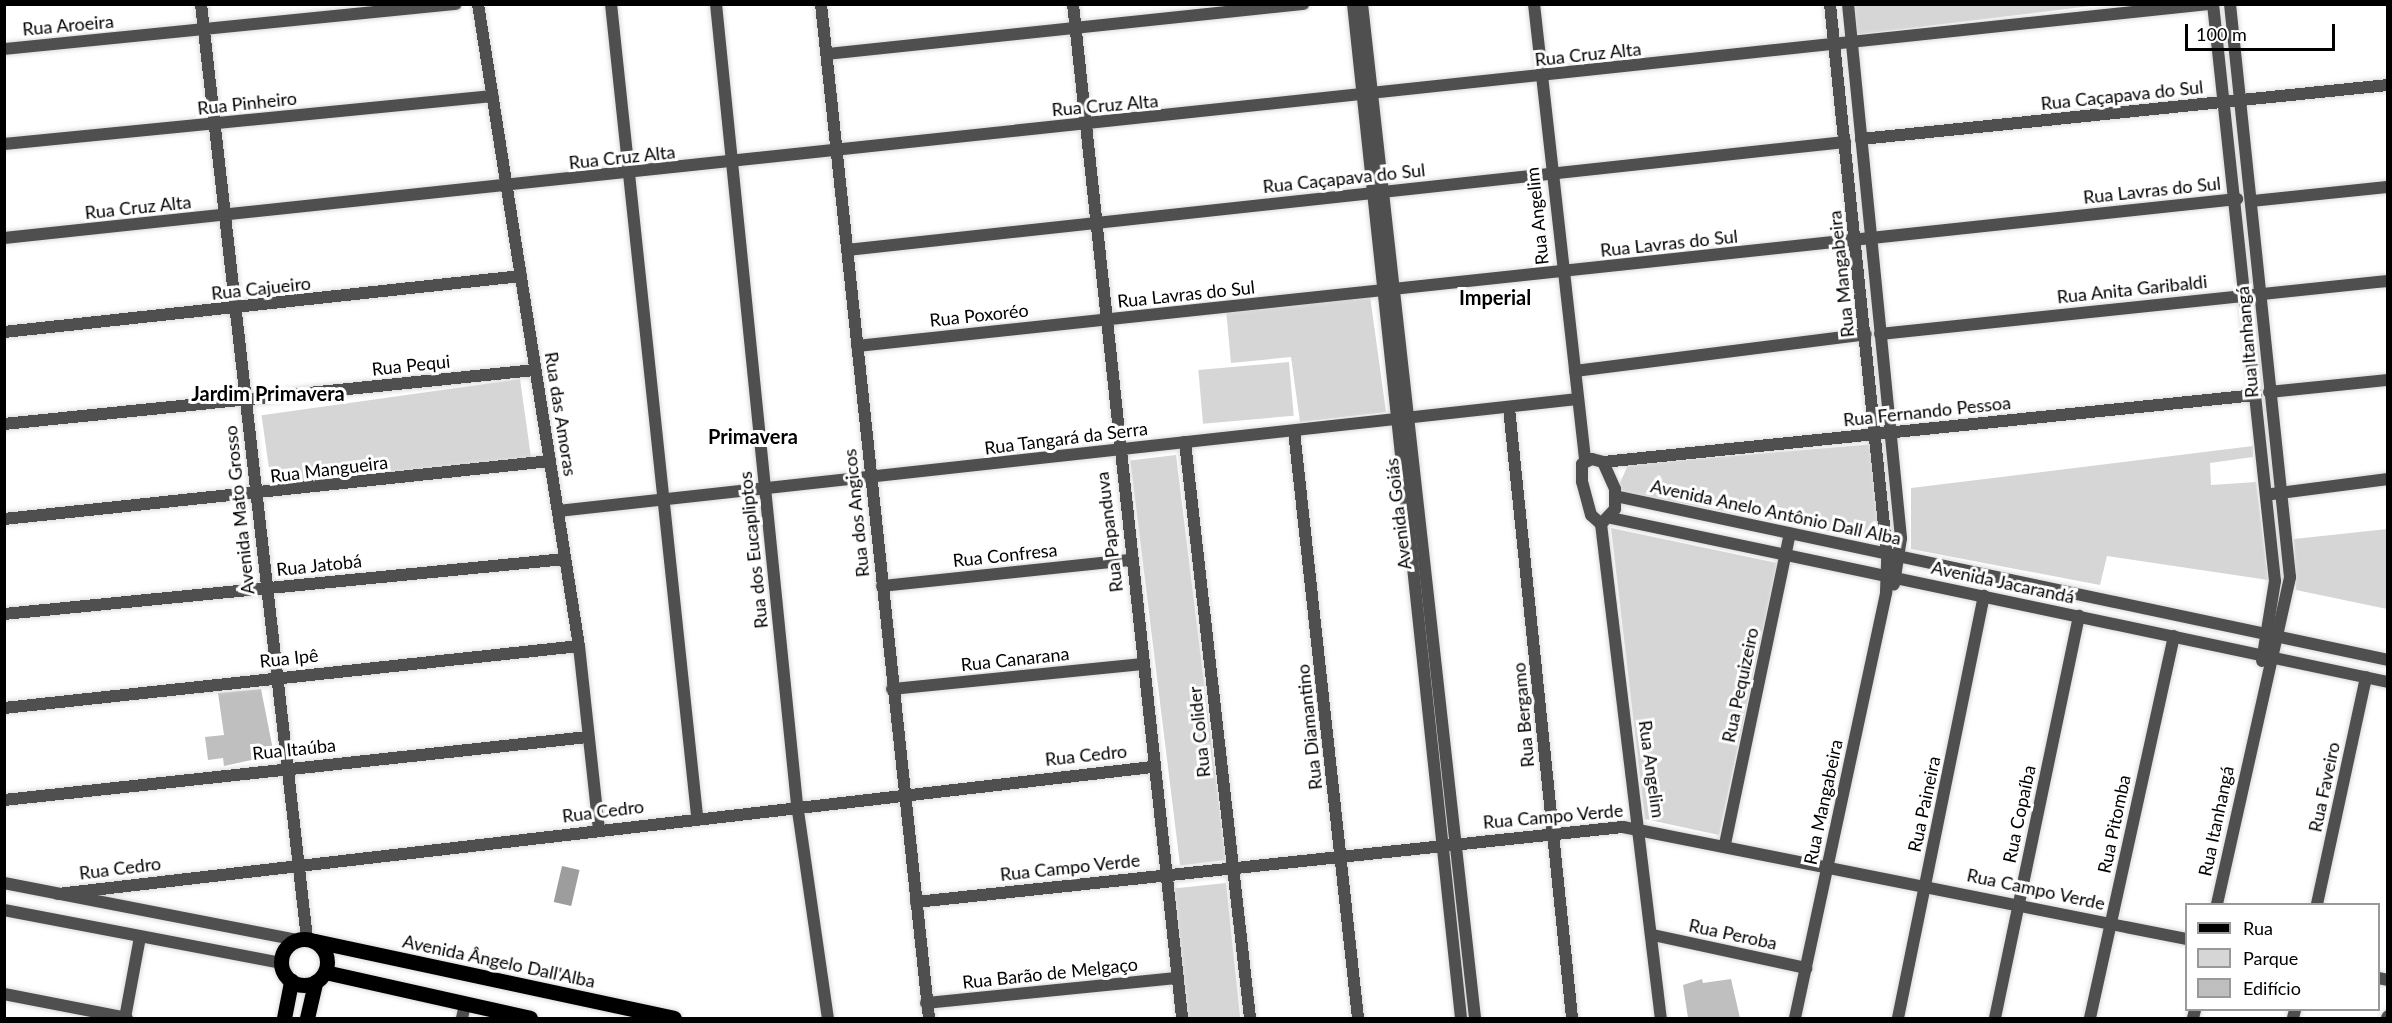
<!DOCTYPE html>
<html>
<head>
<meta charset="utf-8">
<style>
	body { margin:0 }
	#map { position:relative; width:2392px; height:1023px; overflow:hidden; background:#fff; font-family:Lato,sans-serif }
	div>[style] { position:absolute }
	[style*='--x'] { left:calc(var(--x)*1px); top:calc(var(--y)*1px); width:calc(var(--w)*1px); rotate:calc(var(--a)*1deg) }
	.green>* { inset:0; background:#d6d6d6; transform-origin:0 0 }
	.water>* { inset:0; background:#9d9d9d; transform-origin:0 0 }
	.building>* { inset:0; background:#bfbfbf }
	.roads { filter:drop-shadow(0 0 2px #dbdbdb) drop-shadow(0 0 2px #dbdbdb) }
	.minor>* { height:12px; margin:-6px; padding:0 6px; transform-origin:6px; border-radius:6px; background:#4f4f4f }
	.major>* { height:15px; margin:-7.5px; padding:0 7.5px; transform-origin:7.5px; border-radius:7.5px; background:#000 }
	.major>.ring { margin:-7.5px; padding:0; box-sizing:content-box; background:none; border:15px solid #000; border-radius:50% }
	span { translate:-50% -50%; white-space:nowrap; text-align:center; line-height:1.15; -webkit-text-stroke:6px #fff; paint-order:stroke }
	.street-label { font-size:18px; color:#000 }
	.neighbourhood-label { font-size:20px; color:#000; font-weight:700 }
	.frame { position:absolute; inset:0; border:6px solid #000; pointer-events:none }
	.legend { position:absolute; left:2185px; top:903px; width:195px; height:108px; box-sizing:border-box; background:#fff; border:2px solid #999; margin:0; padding:8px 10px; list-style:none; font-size:18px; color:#000 }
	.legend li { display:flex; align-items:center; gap:12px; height:30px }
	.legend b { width:30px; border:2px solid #999 }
	.scale { position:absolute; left:2185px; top:24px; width:150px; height:27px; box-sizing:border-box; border:3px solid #000; border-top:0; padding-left:8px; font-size:18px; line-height:21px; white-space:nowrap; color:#000; -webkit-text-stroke:4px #fff; paint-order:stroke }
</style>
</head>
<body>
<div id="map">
	<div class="green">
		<i style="clip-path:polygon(2107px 4px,1853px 35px,1850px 5px)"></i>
		<i style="clip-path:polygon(1370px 296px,1386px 412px,1300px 422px,1291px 357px,1231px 363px,1226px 309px)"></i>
		<i style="left:1289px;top:362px;width:54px;height:91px;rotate:85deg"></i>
		<i style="left:520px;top:379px;width:80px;height:261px;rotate:82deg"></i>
		<i style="clip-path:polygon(1874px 444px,1881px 541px,1623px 492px,1619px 485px,1628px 465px)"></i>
		<i style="clip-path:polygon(2253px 446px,2253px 457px,2210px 463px,2211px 485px,2256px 482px,2268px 580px,2107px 556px,2100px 585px,1911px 549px,1911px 488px)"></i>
		<i style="left:1176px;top:455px;width:408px;height:46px;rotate:83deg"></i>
		<i style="clip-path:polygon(1611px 528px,1777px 563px,1719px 835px,1645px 819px)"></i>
		<i style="clip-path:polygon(2387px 529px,2387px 609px,2296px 590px,2294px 539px)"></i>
		<i style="left:1226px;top:883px;width:136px;height:53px;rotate:84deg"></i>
	</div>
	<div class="water">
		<i style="left:562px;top:866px;width:18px;height:37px;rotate:13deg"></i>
	</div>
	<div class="building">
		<i style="clip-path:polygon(261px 689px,274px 755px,224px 766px,223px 758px,208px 760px,205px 737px,224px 735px,218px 693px)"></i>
		<i style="clip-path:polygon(1702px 979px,1703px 983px,1731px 979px,1740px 1018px,1688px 1018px,1683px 985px)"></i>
	</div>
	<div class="roads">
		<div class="minor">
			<i style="--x:201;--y:4;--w:941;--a:83.53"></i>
			<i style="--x:478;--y:4;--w:650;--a:81.06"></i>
			<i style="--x:579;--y:646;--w:185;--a:83.8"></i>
			<i style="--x:611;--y:4;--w:817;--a:83.95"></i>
			<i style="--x:716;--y:4;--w:804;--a:84.22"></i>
			<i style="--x:797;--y:804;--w:216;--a:81.8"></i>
			<i style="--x:821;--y:4;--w:1020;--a:83.92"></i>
			<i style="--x:1073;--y:4;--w:1020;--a:83.86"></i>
			<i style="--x:1353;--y:4;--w:1020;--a:83.92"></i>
			<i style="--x:1362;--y:4;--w:1020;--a:83.64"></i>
			<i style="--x:1534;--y:4;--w:459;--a:83.6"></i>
			<i style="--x:1848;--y:4;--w:537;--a:84.33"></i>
			<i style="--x:1901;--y:538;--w:47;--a:98.7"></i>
			<i style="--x:2213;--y:4;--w:580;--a:83.87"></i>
			<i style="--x:2275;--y:581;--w:81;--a:99.2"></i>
			<i style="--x:4;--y:49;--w:454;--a:-5.7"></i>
			<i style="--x:827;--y:54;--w:479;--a:-6"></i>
			<i style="--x:1861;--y:139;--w:530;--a:-5.85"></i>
			<i style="--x:4;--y:144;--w:491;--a:-5.6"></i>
			<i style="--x:2252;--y:201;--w:137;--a:-5.9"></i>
			<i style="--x:4;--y:238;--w:2217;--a:-6.06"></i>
			<i style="--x:847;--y:250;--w:1004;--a:-6.18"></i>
			<i style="--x:4;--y:332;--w:520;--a:-6.18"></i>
			<i style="--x:1880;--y:334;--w:511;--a:-5.96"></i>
			<i style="--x:857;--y:346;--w:1388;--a:-6.08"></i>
			<i style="--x:1575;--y:371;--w:293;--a:-7.2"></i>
			<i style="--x:2269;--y:392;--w:120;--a:-5.8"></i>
			<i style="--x:1509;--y:408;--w:613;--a:84.1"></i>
			<i style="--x:4;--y:424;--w:534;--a:-5.81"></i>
			<i style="--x:1294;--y:431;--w:590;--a:83.78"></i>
			<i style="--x:1185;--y:442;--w:580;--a:83.56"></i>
			<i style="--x:1592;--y:459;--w:11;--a:15"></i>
			<i style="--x:1603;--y:462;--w:30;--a:66"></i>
			<i style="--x:1615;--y:489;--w:20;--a:90"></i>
			<i style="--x:1615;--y:509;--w:21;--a:133"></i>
			<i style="--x:1601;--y:524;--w:13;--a:-138"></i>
			<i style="--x:1591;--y:515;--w:34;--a:-105"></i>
			<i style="--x:1582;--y:482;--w:18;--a:-90"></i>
			<i style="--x:1582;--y:464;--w:11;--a:-27"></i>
			<i style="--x:1603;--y:462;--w:656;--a:-5.86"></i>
			<i style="--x:2272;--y:494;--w:117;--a:-7.4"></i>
			<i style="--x:1615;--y:496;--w:790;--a:11.98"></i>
			<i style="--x:558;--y:511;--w:1026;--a:-6.27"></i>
			<i style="--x:1611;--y:518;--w:794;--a:11.92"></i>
			<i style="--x:4;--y:519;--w:549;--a:-6.06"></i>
			<i style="--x:1601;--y:524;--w:498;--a:83.1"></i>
			<i style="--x:882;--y:586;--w:250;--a:-6"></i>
			<i style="--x:4;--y:614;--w:564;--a:-5.6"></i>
			<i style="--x:892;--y:689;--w:251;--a:-5.7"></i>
			<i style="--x:4;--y:708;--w:578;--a:-6.15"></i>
			<i style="--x:4;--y:800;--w:587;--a:-6.16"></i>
			<i style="--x:1725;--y:844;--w:317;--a:-78.2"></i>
			<i style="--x:4;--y:883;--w:298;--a:11"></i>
			<i style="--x:58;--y:894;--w:1101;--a:-6.62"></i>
			<i style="--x:916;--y:902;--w:711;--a:-6.06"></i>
			<i style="--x:1623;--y:827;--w:574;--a:11.25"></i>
			<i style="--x:2217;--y:904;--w:335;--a:-77.4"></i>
			<i style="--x:2290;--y:577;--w:576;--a:-95.98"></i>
			<i style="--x:2317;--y:904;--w:232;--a:-77.8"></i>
			<i style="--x:4;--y:910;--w:283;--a:10.8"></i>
			<i style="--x:1653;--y:935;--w:157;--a:12.2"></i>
			<i style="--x:2378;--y:978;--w:10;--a:11"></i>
			<i style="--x:4;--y:994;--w:125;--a:11"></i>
			<i style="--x:926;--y:1003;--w:253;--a:-5.7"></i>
			<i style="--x:125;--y:1018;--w:82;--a:-79.5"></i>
			<i style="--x:462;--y:1018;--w:13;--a:-77"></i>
			<i style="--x:1795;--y:1018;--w:436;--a:-77.9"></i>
			<i style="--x:1886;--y:592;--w:38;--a:-88"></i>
			<i style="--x:1887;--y:554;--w:553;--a:-95.92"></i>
			<i style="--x:1898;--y:1018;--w:431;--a:-78.5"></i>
			<i style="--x:1995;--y:1018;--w:411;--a:-78.2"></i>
			<i style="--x:2090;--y:1018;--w:391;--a:-77.6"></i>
			<i style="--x:2193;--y:1018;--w:8;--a:-76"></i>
			<i style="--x:2293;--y:1018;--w:8;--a:-76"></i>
			<i style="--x:2387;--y:1018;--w:2;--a:-63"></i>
		</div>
		<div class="major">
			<i class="ring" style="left:281px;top:939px;width:31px;height:31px"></i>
			<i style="--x:315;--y:941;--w:367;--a:12.1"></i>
			<i style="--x:325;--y:972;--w:210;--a:12.6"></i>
			<i style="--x:284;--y:1018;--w:38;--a:-79"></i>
			<i style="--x:307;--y:1018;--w:37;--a:-77"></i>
		</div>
	</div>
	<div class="street-label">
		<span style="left:68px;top:25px;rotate:-5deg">Rua Aroeira</span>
		<span style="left:1588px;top:54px;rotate:-6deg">Rua Cruz Alta</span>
		<span style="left:2122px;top:95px;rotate:-6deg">Rua Caçapava do Sul</span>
		<span style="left:247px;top:103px;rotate:-6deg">Rua Pinheiro</span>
		<span style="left:1105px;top:105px;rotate:-5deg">Rua Cruz Alta</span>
		<span style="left:622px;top:157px;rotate:-6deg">Rua Cruz Alta</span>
		<span style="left:1344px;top:178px;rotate:-6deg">Rua Caçapava do Sul</span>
		<span style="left:2152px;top:190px;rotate:-6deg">Rua Lavras do Sul</span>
		<span style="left:138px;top:207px;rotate:-6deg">Rua Cruz Alta</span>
		<span style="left:1537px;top:216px;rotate:-96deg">Rua Angelim</span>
		<span style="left:1669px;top:243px;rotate:-6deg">Rua Lavras do Sul</span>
		<span style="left:1841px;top:274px;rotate:-96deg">Rua Mangabeira</span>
		<span style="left:261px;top:288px;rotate:-6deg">Rua Cajueiro</span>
		<span style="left:2132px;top:289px;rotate:-6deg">Rua Anita Garibaldi</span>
		<span style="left:1186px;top:294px;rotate:-6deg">Rua Lavras do Sul</span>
		<span style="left:979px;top:315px;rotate:-6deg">Rua Poxoréo</span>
		<span style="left:2247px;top:342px;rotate:-95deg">Rua Itanhangá</span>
		<span style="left:411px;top:365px;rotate:-6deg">Rua Pequi</span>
		<span style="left:1927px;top:411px;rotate:-6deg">Rua Fernando Pessoa</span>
		<span style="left:561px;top:414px;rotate:81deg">Rua das Amoras</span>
		<span style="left:1066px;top:438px;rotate:-7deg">Rua Tangará da Serra</span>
		<span style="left:329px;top:469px;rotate:-7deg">Rua Mangueira</span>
		<span style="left:239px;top:510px;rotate:-96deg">Avenida Mato Grosso</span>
		<span style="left:1776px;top:512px;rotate:12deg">Avenida Anelo Antônio Dall Alba</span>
		<span style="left:856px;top:513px;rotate:-96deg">Rua dos Angicos</span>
		<span style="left:1398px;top:514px;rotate:-97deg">Avenida Goiás</span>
		<span style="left:1109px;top:532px;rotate:-97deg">Rua Papanduva</span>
		<span style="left:753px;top:550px;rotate:-96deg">Rua dos Eucapliptos</span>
		<span style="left:1005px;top:555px;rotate:-6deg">Rua Confresa</span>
		<span style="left:319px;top:565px;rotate:-6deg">Rua Jatobá</span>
		<span style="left:2003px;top:582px;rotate:12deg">Avenida Jacarandá</span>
		<span style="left:289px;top:658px;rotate:-6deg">Rua Ipê</span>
		<span style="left:1015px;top:659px;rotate:-6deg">Rua Canarana</span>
		<span style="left:1740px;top:685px;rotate:-78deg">Rua Pequizeiro</span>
		<span style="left:1523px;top:715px;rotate:-95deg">Rua Bergamo</span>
		<span style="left:1309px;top:727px;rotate:-96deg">Rua Diamantino</span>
		<span style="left:1199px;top:732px;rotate:-96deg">Rua Colider</span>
		<span style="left:294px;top:749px;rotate:-6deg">Rua Itaúba</span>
		<span style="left:1086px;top:755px;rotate:-6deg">Rua Cedro</span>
		<span style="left:1652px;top:769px;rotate:82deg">Rua Angelim</span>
		<span style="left:2324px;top:787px;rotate:-78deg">Rua Faveiro</span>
		<span style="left:1823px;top:802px;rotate:-78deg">Rua Mangabeira</span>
		<span style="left:1924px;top:804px;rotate:-78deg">Rua Paineira</span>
		<span style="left:603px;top:811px;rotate:-7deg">Rua Cedro</span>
		<span style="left:2019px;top:814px;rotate:-78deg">Rua Copaíba</span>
		<span style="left:1553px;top:816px;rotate:-5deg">Rua Campo Verde</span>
		<span style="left:2216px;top:821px;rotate:-78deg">Rua Itanhangá</span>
		<span style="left:2114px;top:824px;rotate:-78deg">Rua Pitomba</span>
		<span style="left:1070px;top:867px;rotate:-6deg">Rua Campo Verde</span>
		<span style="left:120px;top:868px;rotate:-7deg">Rua Cedro</span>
		<span style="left:2036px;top:889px;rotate:12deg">Rua Campo Verde</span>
		<span style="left:1733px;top:934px;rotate:12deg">Rua Peroba</span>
		<span style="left:499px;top:961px;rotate:12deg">Avenida Ângelo Dall'Alba</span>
		<span style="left:1050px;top:973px;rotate:-6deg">Rua Barão de Melgaço</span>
	</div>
	<div class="neighbourhood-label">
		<span style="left:1495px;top:297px">Imperial</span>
		<span style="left:268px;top:393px">Jardim Primavera</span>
		<span style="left:753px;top:436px">Primavera</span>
	</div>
	<div class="frame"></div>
	<ul class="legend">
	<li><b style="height:8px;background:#000"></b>Rua</li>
	<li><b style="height:16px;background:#d6d6d6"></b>Parque</li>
	<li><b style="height:16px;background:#bfbfbf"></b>Edifício</li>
	</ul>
	<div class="scale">100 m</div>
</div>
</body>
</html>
